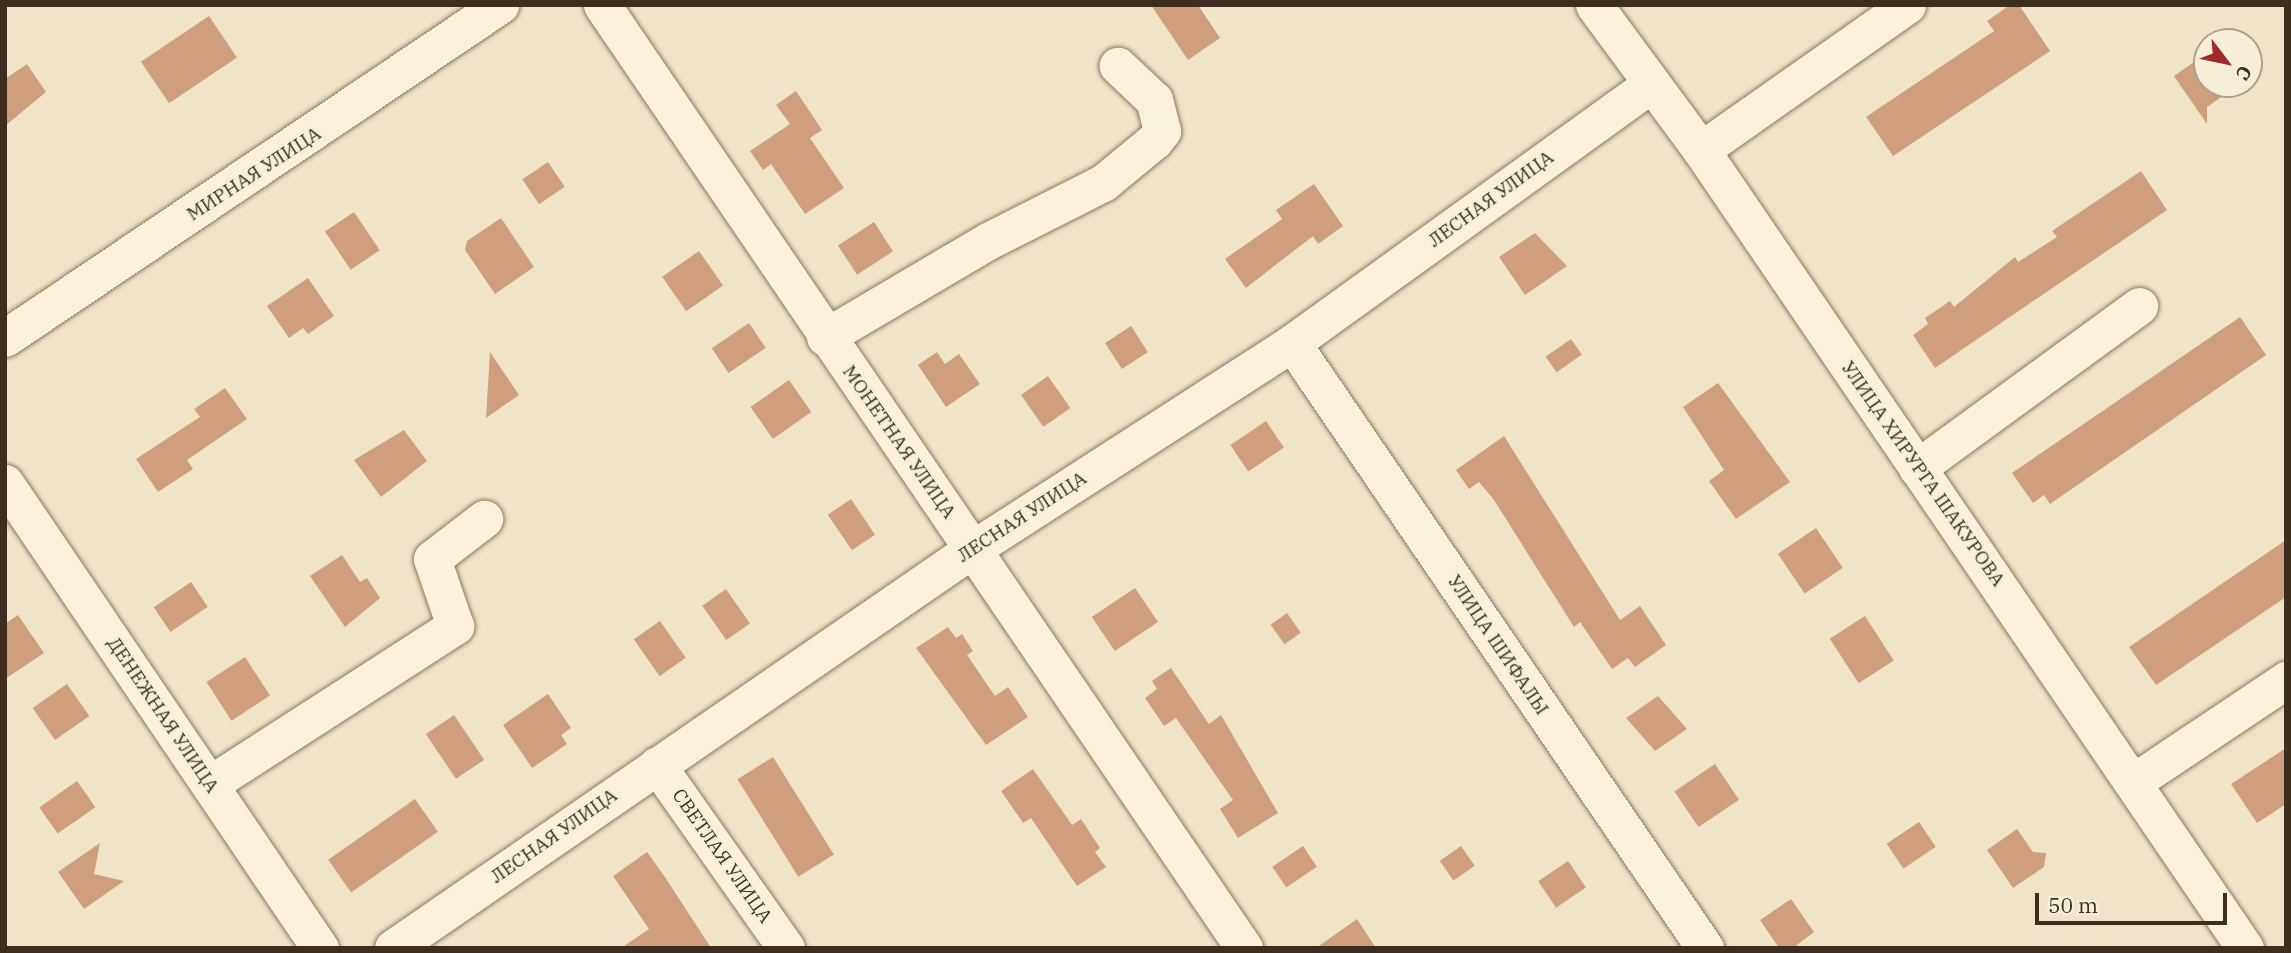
<!DOCTYPE html>
<html>
<head>
<meta charset="utf-8">
<style>
	body { margin:0 }
	#map { position:relative; width:2291px; height:953px; overflow:hidden; background:#f0e4c8; font-family:"IBM Plex Serif",serif }
	div>[style] { position:absolute }
	[style*='--x'] { left:calc(var(--x)*1px); top:calc(var(--y)*1px); width:calc(var(--w)*1px); rotate:calc(var(--a)*1deg) }
	.building>* { inset:0; background:#cf9f7d; transform-origin:0 0 }
	.roads { filter:drop-shadow(0 0 2px #8d765c) drop-shadow(0 0 2px #8d765c) }
	.minor>* { height:37px; margin:-18.5px; padding:0 18.5px; transform-origin:18.5px; border-radius:18.5px; background:#faf1dc }
	span { translate:-50% -50%; white-space:nowrap; text-align:center; line-height:1.15; -webkit-text-stroke:5px #f7eed8; paint-order:stroke }
	.street-label { font-size:19px; color:#3d2e20 }
	.frame { position:absolute; inset:0; border:7px solid #3d2e20; pointer-events:none }
	.north { position:absolute; left:2193px; top:28px; width:70px; height:70px; box-sizing:border-box; background:#f7eed8; border:2px solid #ada18e; border-radius:50%; rotate:122deg; font-size:19px; font-weight:700; line-height:28px; text-align:center; color:#3d2e20 }
	.north::after { content:''; display:block; margin:auto; width:24px; height:32px; background:#9e2a2b; clip-path:polygon(50% 0,100% 100%,50% 72%,0 100%) }
	.scale { position:absolute; left:2035px; top:893px; width:192px; height:32px; box-sizing:border-box; border:4px solid #3d2e20; border-top:0; padding-left:9px; font-size:21px; line-height:24px; white-space:nowrap; color:#3d2e20; -webkit-text-stroke:5px #f7eed8; paint-order:stroke }
</style>
</head>
<body>
<div id="map">
	<div class="building">
		<i style="clip-path:polygon(1151px 5px,1198px 5px,1220px 38px,1188px 60px)"></i>
		<i style="clip-path:polygon(2010px 5px,2019px 5px,2050px 51px,1893px 156px,1866px 117px,1994px 31px,1987px 21px)"></i>
		<i style="left:209px;top:16px;width:50px;height:82px;rotate:56deg"></i>
		<i style="clip-path:polygon(2207px 53px,2207px 84px,2240px 84px,2207px 107px,2207px 124px,2174px 76px)"></i>
		<i style="clip-path:polygon(27px 64px,46px 92px,5px 126px,5px 79px)"></i>
		<i style="clip-path:polygon(796px 91px,822px 130px,810px 138px,844px 188px,805px 214px,771px 164px,763px 170px,750px 151px,790px 124px,776px 105px)"></i>
		<i style="left:548px;top:162px;width:30px;height:31px;rotate:56deg"></i>
		<i style="clip-path:polygon(2141px 171px,2167px 210px,1935px 368px,1913px 335px,1928px 324px,1925px 318px,1950px 301px,1954px 307px,2015px 257px,2018px 262px,2057px 237px,2052px 231px)"></i>
		<i style="clip-path:polygon(1314px 184px,1343px 226px,1318px 244px,1313px 236px,1246px 288px,1225px 259px,1282px 219px,1276px 210px)"></i>
		<i style="left:354px;top:212px;width:46px;height:35px;rotate:56deg"></i>
		<i style="clip-path:polygon(501px 218px,534px 267px,495px 294px,465px 250px,467px 241px)"></i>
		<i style="left:874px;top:222px;width:35px;height:43px;rotate:57deg"></i>
		<i style="clip-path:polygon(1535px 233px,1567px 266px,1525px 295px,1499px 257px)"></i>
		<i style="left:699px;top:251px;width:42px;height:45px;rotate:55deg"></i>
		<i style="clip-path:polygon(308px 278px,334px 316px,308px 334px,303px 328px,289px 338px,267px 306px)"></i>
		<i style="clip-path:polygon(2240px 317px,2266px 355px,2050px 504px,2044px 495px,2033px 503px,2012px 473px)"></i>
		<i style="left:749px;top:323px;width:30px;height:45px;rotate:56deg"></i>
		<i style="left:1131px;top:326px;width:31px;height:31px;rotate:57deg"></i>
		<i style="left:1571px;top:339px;width:19px;height:31px;rotate:55deg"></i>
		<i style="clip-path:polygon(490px 352px,519px 395px,486px 418px)"></i>
		<i style="clip-path:polygon(937px 352px,945px 364px,959px 354px,980px 384px,946px 407px,918px 365px)"></i>
		<i style="left:1048px;top:376px;width:39px;height:33px;rotate:55deg"></i>
		<i style="left:789px;top:380px;width:39px;height:47px;rotate:55deg"></i>
		<i style="clip-path:polygon(1718px 383px,1790px 482px,1736px 519px,1709px 481px,1724px 470px,1683px 407px)"></i>
		<i style="clip-path:polygon(225px 388px,247px 419px,187px 460px,193px 469px,158px 492px,136px 459px,200px 417px,194px 409px)"></i>
		<i style="left:1266px;top:421px;width:32px;height:43px;rotate:56deg"></i>
		<i style="clip-path:polygon(404px 430px,427px 461px,381px 497px,354px 460px)"></i>
		<i style="clip-path:polygon(1504px 436px,1620px 620px,1640px 606px,1666px 645px,1635px 667px,1628px 658px,1612px 669px,1580px 622px,1574px 627px,1494px 500px,1479px 482px,1469px 489px,1456px 470px)"></i>
		<i style="left:851px;top:499px;width:43px;height:28px;rotate:56deg"></i>
		<i style="left:1816px;top:528px;width:48px;height:46px;rotate:56deg"></i>
		<i style="clip-path:polygon(2286px 540px,2286px 597px,2156px 685px,2129px 647px)"></i>
		<i style="clip-path:polygon(342px 555px,360px 582px,367px 578px,380px 598px,345px 627px,310px 576px)"></i>
		<i style="left:191px;top:582px;width:30px;height:45px;rotate:56deg"></i>
		<i style="left:1135px;top:588px;width:41px;height:52px;rotate:56deg"></i>
		<i style="left:726px;top:589px;width:42px;height:29px;rotate:55deg"></i>
		<i style="left:1287px;top:613px;width:24px;height:20px;rotate:55deg"></i>
		<i style="clip-path:polygon(18px 615px,44px 653px,5px 679px,5px 624px)"></i>
		<i style="left:1865px;top:616px;width:53px;height:42px;rotate:57deg"></i>
		<i style="left:660px;top:621px;width:45px;height:32px;rotate:55deg"></i>
		<i style="clip-path:polygon(948px 627px,956px 638px,962px 634px,973px 651px,967px 655px,995px 696px,1008px 687px,1028px 717px,986px 745px,916px 648px)"></i>
		<i style="left:245px;top:657px;width:46px;height:46px;rotate:57deg"></i>
		<i style="clip-path:polygon(1171px 668px,1209px 724px,1221px 715px,1278px 813px,1238px 838px,1220px 809px,1233px 800px,1176px 718px,1164px 726px,1145px 698px,1157px 689px,1152px 681px)"></i>
		<i style="left:67px;top:684px;width:39px;height:42px;rotate:55deg"></i>
		<i style="clip-path:polygon(548px 694px,571px 728px,561px 735px,567px 744px,532px 768px,503px 725px)"></i>
		<i style="clip-path:polygon(1658px 696px,1687px 729px,1655px 751px,1626px 718px)"></i>
		<i style="left:454px;top:715px;width:54px;height:34px;rotate:56deg"></i>
		<i style="clip-path:polygon(2286px 748px,2286px 804px,2257px 823px,2231px 784px)"></i>
		<i style="left:773px;top:757px;width:115px;height:42px;rotate:58deg"></i>
		<i style="left:1715px;top:764px;width:43px;height:49px;rotate:56deg"></i>
		<i style="clip-path:polygon(1033px 769px,1072px 825px,1081px 819px,1100px 848px,1095px 852px,1106px 867px,1077px 886px,1031px 818px,1023px 823px,1001px 791px)"></i>
		<i style="left:77px;top:781px;width:32px;height:46px;rotate:55deg"></i>
		<i style="left:415px;top:799px;width:40px;height:106px;rotate:55deg"></i>
		<i style="left:1919px;top:822px;width:30px;height:39px;rotate:56deg"></i>
		<i style="clip-path:polygon(2017px 829px,2033px 852px,2046px 853px,2044px 867px,2013px 888px,1987px 850px)"></i>
		<i style="clip-path:polygon(100px 843px,94px 874px,124px 881px,84px 909px,58px 872px)"></i>
		<i style="left:1303px;top:846px;width:25px;height:37px;rotate:56deg"></i>
		<i style="left:1461px;top:846px;width:24px;height:26px;rotate:55deg"></i>
		<i style="clip-path:polygon(647px 852px,665px 877px,711px 948px,621px 948px,649px 929px,613px 876px)"></i>
		<i style="left:1568px;top:861px;width:32px;height:36px;rotate:56deg"></i>
		<i style="clip-path:polygon(1791px 899px,1814px 932px,1793px 948px,1779px 948px,1760px 920px)"></i>
		<i style="clip-path:polygon(1357px 919px,1376px 948px,1316px 948px)"></i>
	</div>
	<div class="roads">
		<div class="minor">
			<i style="--x:602;--y:5;--w:1141;--a:55.75"></i>
			<i style="--x:1594;--y:5;--w:180;--a:53.6"></i>
			<i style="--x:1701;--y:150;--w:966;--a:55.72"></i>
			<i style="--x:1701;--y:150;--w:252;--a:-35.1"></i>
			<i style="--x:825;--y:337;--w:189;--a:-30.5"></i>
			<i style="--x:988;--y:241;--w:129;--a:-26.8"></i>
			<i style="--x:1103;--y:183;--w:66;--a:-39.5"></i>
			<i style="--x:1154;--y:141;--w:13;--a:-51"></i>
			<i style="--x:1162;--y:131;--w:32;--a:-104"></i>
			<i style="--x:1154;--y:100;--w:50;--a:-136.6"></i>
			<i style="--x:5;--y:338;--w:597;--a:-33.93"></i>
			<i style="--x:1292;--y:343;--w:733;--a:55.68"></i>
			<i style="--x:1917;--y:468;--w:275;--a:-36.1"></i>
			<i style="--x:5;--y:483;--w:562;--a:55.89"></i>
			<i style="--x:657;--y:765;--w:224;--a:54.8"></i>
			<i style="--x:2135;--y:781;--w:182;--a:-33.8"></i>
			<i style="--x:210;--y:784;--w:292;--a:-32.8"></i>
			<i style="--x:455;--y:626;--w:71;--a:-108.9"></i>
			<i style="--x:432;--y:559;--w:66;--a:-37.6"></i>
			<i style="--x:393;--y:948;--w:705;--a:-34.55"></i>
			<i style="--x:974;--y:548;--w:378;--a:-32.8"></i>
			<i style="--x:1292;--y:343;--w:441;--a:-35.8"></i>
		</div>
	</div>
	<div class="street-label">
		<span style="left:254px;top:174px;rotate:-33deg">МИРНАЯ УЛИЦА</span>
		<span style="left:1491px;top:199px;rotate:-36deg">ЛЕСНАЯ УЛИЦА</span>
		<span style="left:899px;top:442px;rotate:55deg">МОНЕТНАЯ УЛИЦА</span>
		<span style="left:1923px;top:474px;rotate:55deg">УЛИЦА ХИРУРГА ШАКУРОВА</span>
		<span style="left:1022px;top:517px;rotate:-33deg">ЛЕСНАЯ УЛИЦА</span>
		<span style="left:1498px;top:645px;rotate:56deg">УЛИЦА ШИФАЛЫ</span>
		<span style="left:163px;top:715px;rotate:56deg">ДЕНЕЖНАЯ УЛИЦА</span>
		<span style="left:554px;top:836px;rotate:-35deg">ЛЕСНАЯ УЛИЦА</span>
		<span style="left:722px;top:856px;rotate:55deg">СВЕТЛАЯ УЛИЦА</span>
	</div>
	<div class="frame"></div>
	<div class="north">С</div>
	<div class="scale">50 m</div>
</div>
</body>
</html>
